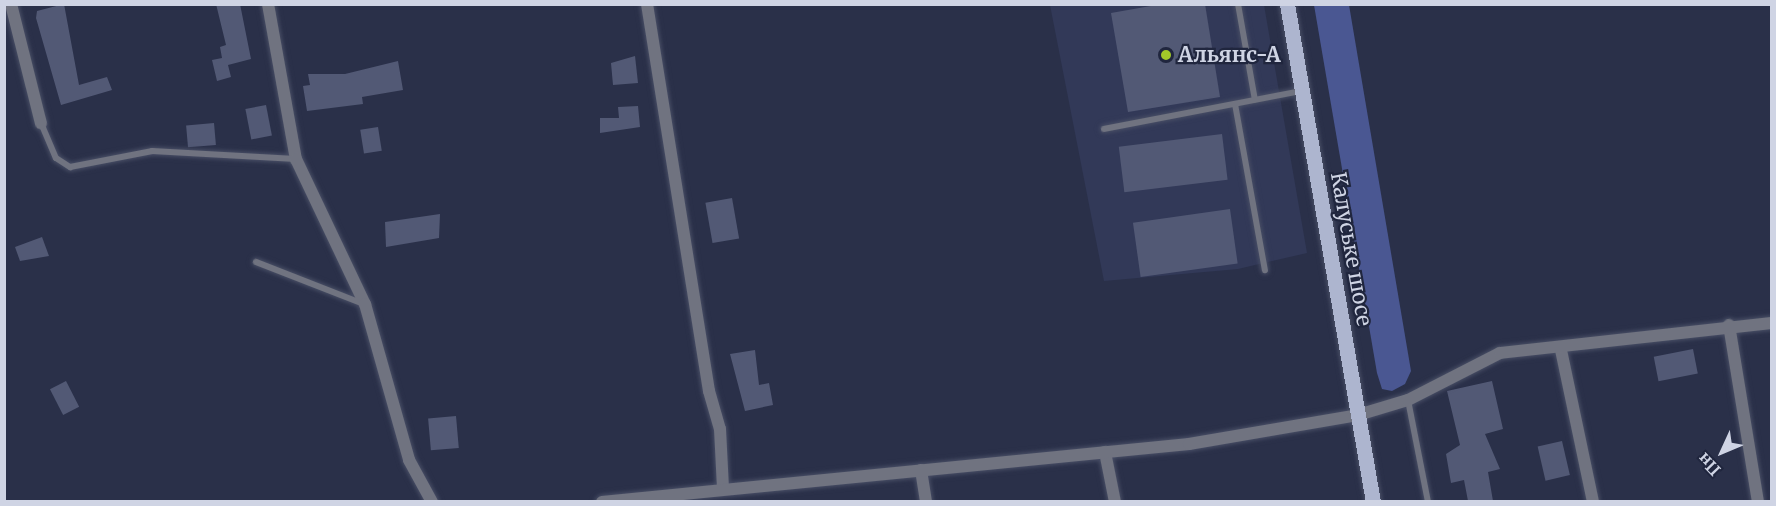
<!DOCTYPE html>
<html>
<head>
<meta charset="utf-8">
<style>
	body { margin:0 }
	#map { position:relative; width:1776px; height:506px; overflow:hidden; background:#2a3049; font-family:Merriweather,serif }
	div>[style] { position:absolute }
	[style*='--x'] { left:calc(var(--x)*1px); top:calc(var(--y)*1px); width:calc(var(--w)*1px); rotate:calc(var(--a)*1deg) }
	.built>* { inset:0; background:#323958 }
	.green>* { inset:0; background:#4a5792 }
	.building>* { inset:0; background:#525975; transform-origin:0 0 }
	.roads { filter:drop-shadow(0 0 2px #484e65) drop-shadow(0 0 2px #484e65) }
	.service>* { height:6px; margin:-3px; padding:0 3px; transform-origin:3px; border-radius:3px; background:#707380 }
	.minor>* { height:12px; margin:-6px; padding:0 6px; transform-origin:6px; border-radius:6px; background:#707380 }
	.primary>* { height:15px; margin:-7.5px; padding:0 7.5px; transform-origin:7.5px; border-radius:7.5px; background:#adb5cf }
	.dots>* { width:16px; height:16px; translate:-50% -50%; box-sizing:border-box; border:3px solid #20263e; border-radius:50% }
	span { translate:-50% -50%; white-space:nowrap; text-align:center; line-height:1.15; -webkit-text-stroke:4.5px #20263e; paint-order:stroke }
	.poi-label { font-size:21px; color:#cfd4e4; font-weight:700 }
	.left { translate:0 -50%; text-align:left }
	.street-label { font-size:21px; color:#cfd4e4 }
	.frame { position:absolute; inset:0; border:6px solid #cfd4e4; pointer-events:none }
	.north { position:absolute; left:1692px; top:422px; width:60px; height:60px; -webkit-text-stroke:4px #20263e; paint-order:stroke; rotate:226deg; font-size:16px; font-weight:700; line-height:24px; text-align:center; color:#cfd4e4 }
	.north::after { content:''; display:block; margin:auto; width:21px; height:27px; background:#cfd4e4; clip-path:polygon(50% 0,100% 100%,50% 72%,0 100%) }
</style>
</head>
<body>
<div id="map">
	<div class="built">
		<i style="clip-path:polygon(1050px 5px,1264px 5px,1307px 253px,1238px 269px,1104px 281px)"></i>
	</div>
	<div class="green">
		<i style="clip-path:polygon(1314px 5px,1349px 5px,1411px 371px,1405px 384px,1392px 391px,1382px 389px,1377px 373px)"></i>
	</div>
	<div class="building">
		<i style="clip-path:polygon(64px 4px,79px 85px,107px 77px,112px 90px,61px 105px,36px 18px,37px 11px)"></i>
		<i style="clip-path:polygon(216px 4px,240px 4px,251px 59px,228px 65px,231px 77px,217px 81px,212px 60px,222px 58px,220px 47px,226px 45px)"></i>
		<i style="clip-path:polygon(1162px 4px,1205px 4px,1220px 97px,1128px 112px,1111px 13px)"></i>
		<i style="clip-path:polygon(635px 56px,638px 83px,613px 85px,611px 63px)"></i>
		<i style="clip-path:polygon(398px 61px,403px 90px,362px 97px,363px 104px,307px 111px,303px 86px,310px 85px,308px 74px,345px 74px)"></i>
		<i style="left:266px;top:105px;width:31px;height:21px;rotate:79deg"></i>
		<i style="clip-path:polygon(638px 106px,640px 127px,600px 133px,600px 118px,619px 118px,618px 107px)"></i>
		<i style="left:214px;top:123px;width:22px;height:28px;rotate:85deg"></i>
		<i style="left:378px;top:127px;width:24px;height:18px;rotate:81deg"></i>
		<i style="left:1222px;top:134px;width:46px;height:104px;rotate:83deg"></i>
		<i style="left:732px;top:198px;width:41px;height:27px;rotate:80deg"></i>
		<i style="left:1230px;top:209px;width:55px;height:98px;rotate:82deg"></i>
		<i style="clip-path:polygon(440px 214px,439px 238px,386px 247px,385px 222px)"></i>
		<i style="clip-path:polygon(42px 237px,49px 256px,20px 261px,15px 247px)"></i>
		<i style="left:1693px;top:349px;width:25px;height:40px;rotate:79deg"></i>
		<i style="clip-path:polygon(755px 350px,759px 385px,769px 383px,773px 405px,745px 411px,730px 354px)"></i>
		<i style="left:66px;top:381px;width:29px;height:18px;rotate:63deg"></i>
		<i style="clip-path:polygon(1492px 381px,1503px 429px,1485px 434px,1500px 469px,1488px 472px,1493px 501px,1468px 501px,1464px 480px,1451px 483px,1446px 454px,1460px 445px,1447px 391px)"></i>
		<i style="left:456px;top:416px;width:32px;height:28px;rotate:85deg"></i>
		<i style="left:1562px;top:441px;width:35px;height:25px;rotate:77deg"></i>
	</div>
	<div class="roads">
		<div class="service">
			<i style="--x:1238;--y:4;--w:97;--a:80"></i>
			<i style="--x:1235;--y:104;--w:169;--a:79.8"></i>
			<i style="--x:41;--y:123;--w:38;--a:67"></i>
			<i style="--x:56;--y:158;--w:17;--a:33"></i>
			<i style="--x:70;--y:167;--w:84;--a:-11"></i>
			<i style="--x:152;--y:151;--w:144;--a:3.2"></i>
			<i style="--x:1104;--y:129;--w:201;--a:-10.9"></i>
			<i style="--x:256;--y:262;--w:116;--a:21.3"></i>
			<i style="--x:1408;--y:400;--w:104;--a:78.9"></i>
		</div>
		<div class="minor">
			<i style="--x:11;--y:4;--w:123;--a:75.9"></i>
			<i style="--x:268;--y:4;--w:158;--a:79.8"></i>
			<i style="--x:296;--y:159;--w:161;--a:64.6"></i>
			<i style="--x:365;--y:304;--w:162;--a:74.2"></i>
			<i style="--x:409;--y:460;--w:48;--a:61.3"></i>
			<i style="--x:647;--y:4;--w:392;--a:80.9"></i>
			<i style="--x:709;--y:391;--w:40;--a:74"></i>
			<i style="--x:720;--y:429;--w:60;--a:87.1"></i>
			<i style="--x:1729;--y:325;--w:179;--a:80.7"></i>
			<i style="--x:1561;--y:350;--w:155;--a:78.1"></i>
			<i style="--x:1105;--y:452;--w:51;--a:78.7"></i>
			<i style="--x:921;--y:470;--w:32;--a:81"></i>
			<i style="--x:602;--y:502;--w:590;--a:-5.64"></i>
			<i style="--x:1189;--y:444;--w:171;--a:-9.7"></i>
			<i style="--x:1358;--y:415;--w:52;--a:-16.7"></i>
			<i style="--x:1408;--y:400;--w:103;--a:-27.1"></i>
			<i style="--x:1500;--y:353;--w:274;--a:-6.3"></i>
		</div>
		<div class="primary">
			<i style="--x:1287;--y:4;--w:505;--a:80.2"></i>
		</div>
	</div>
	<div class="dots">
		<i style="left:1166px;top:55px;background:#a2c929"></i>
	</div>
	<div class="poi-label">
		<span class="left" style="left:1178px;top:55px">Альянс-А</span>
	</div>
	<div class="street-label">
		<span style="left:1351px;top:249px;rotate:80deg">Калуське шосе</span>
	</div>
	<div class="frame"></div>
	<div class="north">Пн</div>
</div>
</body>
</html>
